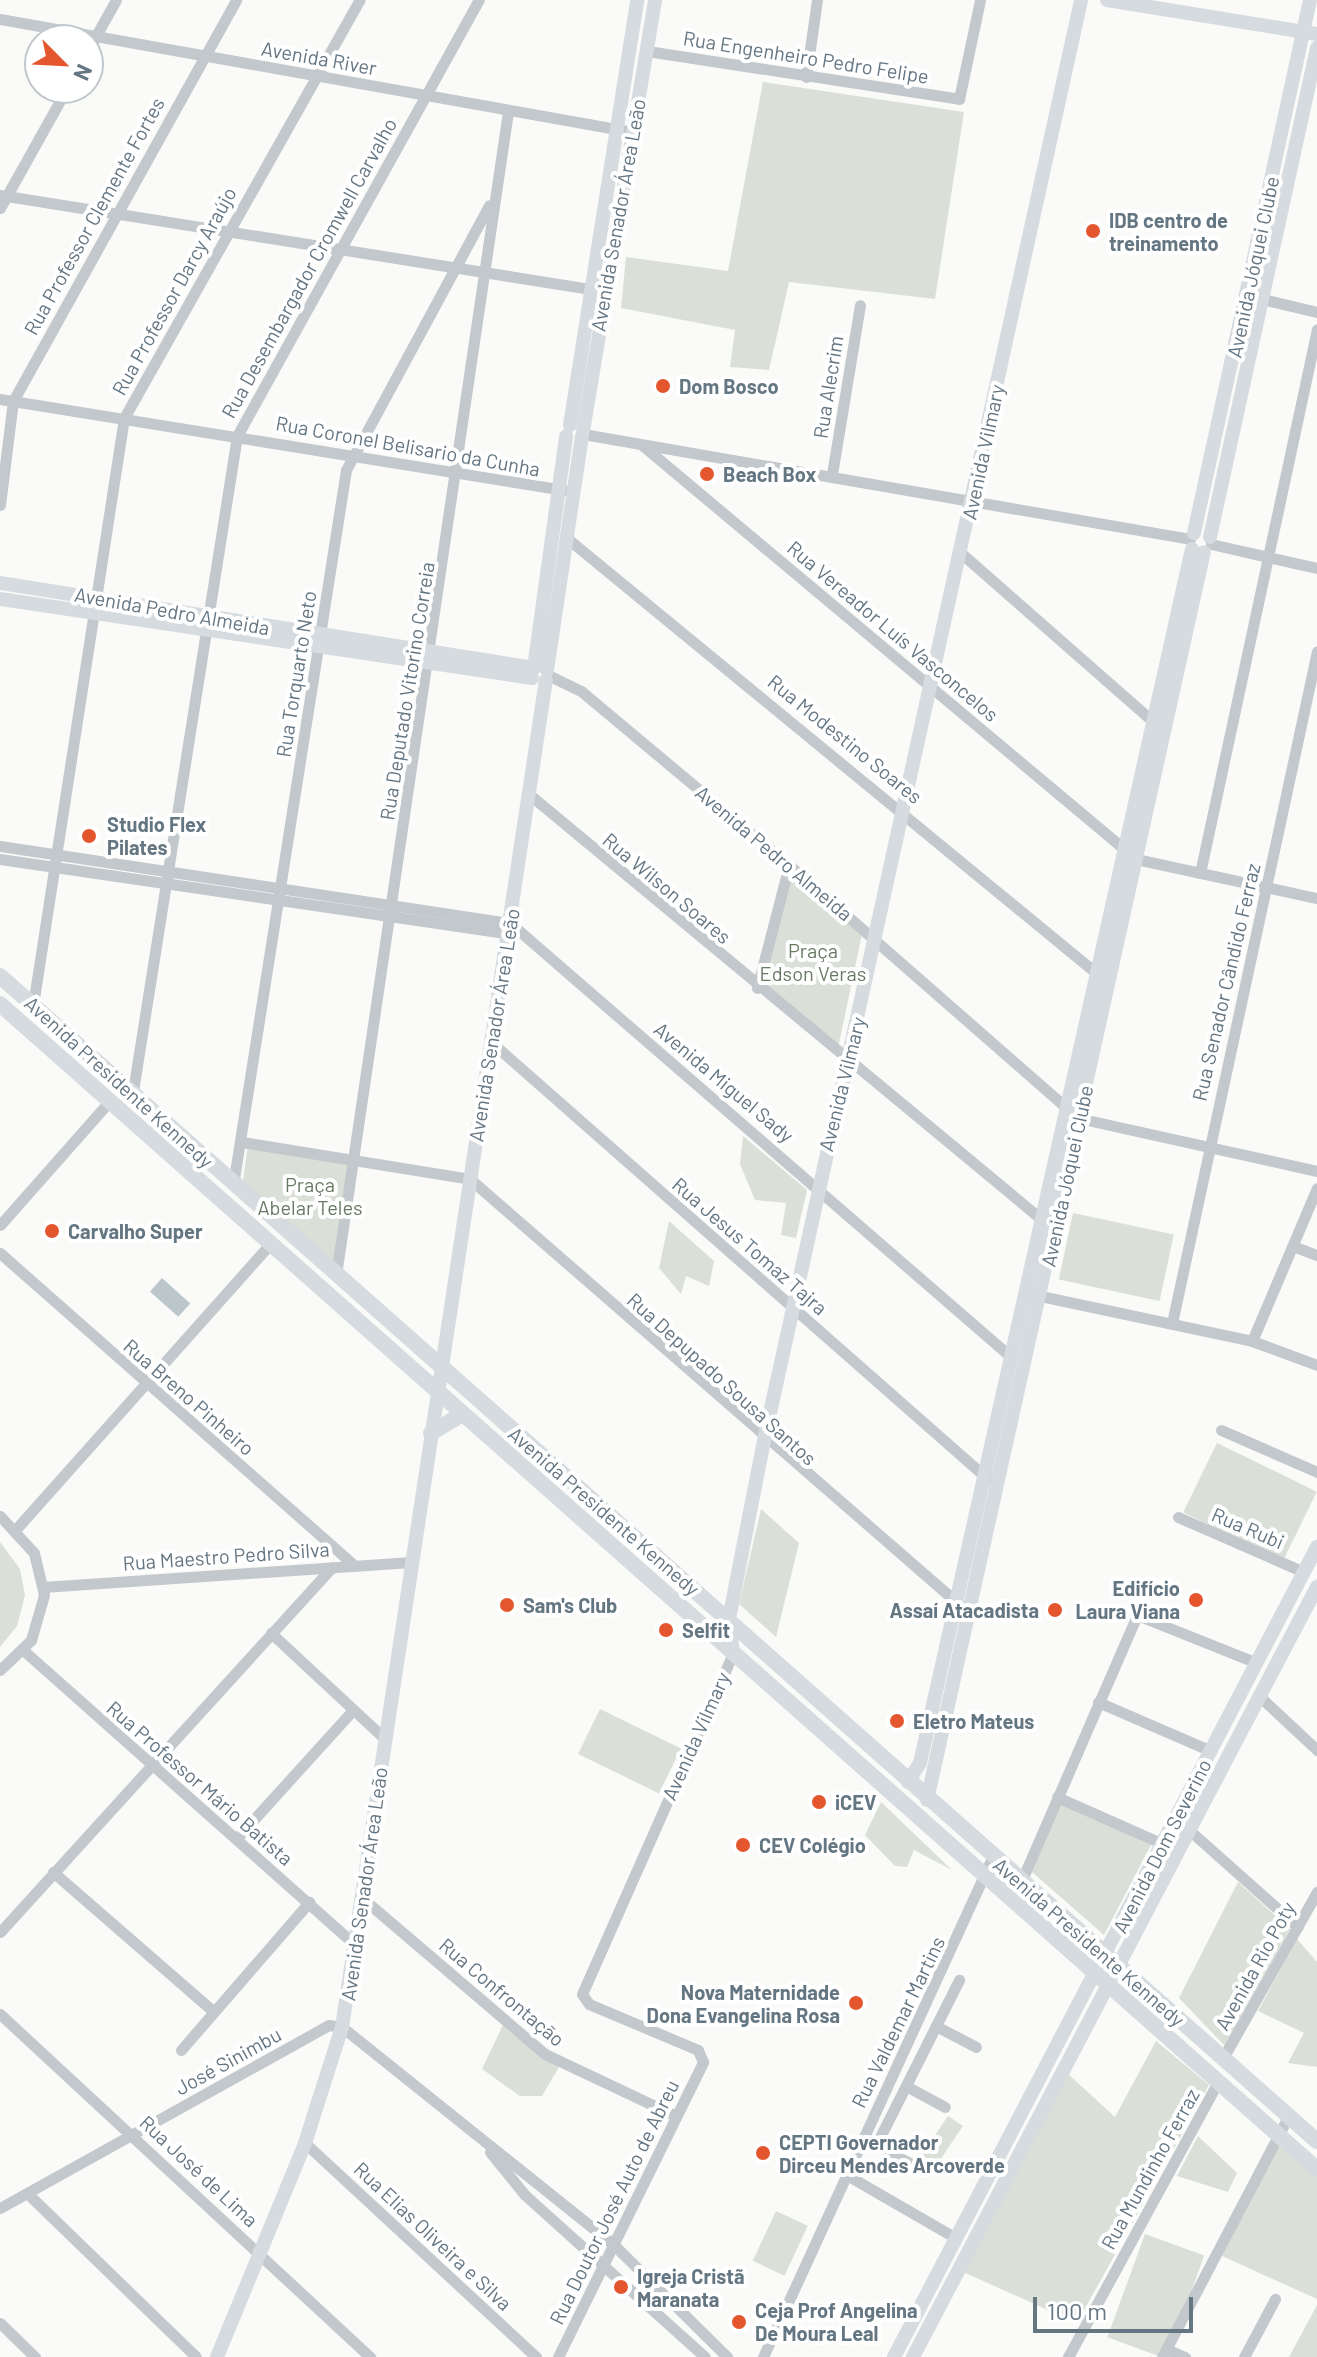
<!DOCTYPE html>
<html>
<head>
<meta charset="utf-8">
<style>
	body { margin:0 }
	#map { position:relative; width:1317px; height:2357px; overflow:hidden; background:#fafaf8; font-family:Barlow,sans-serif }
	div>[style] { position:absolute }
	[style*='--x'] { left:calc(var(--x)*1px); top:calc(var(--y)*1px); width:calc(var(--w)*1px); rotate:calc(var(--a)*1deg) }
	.green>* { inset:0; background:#dadfd7; transform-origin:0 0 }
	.water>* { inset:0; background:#bbc7cb; transform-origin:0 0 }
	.street>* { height:11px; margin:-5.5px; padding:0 5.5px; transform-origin:5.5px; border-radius:5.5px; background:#c3c8cc }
	.secondary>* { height:14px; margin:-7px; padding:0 7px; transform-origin:7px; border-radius:7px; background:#d6dbdf }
	.primary>* { height:16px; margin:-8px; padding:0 8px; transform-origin:8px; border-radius:8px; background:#d6dbdf }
	.dots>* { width:22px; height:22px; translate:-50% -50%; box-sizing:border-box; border:4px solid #fff; border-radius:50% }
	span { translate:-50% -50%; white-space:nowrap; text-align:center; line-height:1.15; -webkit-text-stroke:8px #fff; paint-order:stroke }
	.street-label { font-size:20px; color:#657683 }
	.poi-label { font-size:20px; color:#657683; font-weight:700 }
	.left { translate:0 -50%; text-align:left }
	.right { translate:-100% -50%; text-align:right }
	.park-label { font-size:20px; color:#687a64 }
	.north { position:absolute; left:24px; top:24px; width:80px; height:80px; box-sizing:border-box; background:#fff; border:2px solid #c1c8cd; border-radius:50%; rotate:114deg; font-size:22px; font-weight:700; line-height:32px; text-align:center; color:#657683 }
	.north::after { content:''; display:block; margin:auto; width:28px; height:36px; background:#e4572e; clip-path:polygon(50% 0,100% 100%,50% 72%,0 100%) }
	.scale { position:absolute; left:1033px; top:2297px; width:160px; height:36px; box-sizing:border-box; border:4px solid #657683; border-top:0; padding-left:10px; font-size:24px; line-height:28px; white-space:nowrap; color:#657683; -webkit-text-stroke:6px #fff; paint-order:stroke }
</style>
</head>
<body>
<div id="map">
	<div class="green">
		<i style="clip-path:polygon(763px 82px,964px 112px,935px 299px,789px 282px,769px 370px,730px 367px,735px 330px,621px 308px,626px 257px,728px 271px)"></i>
		<i style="clip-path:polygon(789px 877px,862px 934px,838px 1048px,763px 982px)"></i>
		<i style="clip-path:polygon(743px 1136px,807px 1190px,796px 1238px,781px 1235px,786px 1203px,755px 1200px,740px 1164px)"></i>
		<i style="clip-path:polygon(248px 1145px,355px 1160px,336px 1275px,242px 1187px)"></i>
		<i style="left:1073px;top:1213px;width:103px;height:68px;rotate:12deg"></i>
		<i style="clip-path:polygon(669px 1221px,714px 1261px,709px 1286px,686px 1276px,681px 1294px,659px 1268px)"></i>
		<i style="left:1217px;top:1443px;width:111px;height:77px;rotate:26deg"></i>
		<i style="clip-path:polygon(761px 1509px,799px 1543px,776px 1637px,739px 1604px)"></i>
		<i style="clip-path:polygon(0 1542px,20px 1569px,25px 1595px,17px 1626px,0 1647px)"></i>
		<i style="left:600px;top:1709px;width:90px;height:50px;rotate:26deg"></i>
		<i style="clip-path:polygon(881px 1802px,952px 1870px,914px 1850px,907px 1867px,895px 1866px,865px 1835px)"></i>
		<i style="clip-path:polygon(1061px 1803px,1151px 1845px,1104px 1935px,1032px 1872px)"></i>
		<i style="clip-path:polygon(1238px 1882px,1290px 1929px,1225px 2046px,1179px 1998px)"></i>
		<i style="clip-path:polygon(1297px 1939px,1317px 1962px,1317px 2067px,1288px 2063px,1304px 2033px,1258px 2011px)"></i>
		<i style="clip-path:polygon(503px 2025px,559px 2067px,542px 2096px,520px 2096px,482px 2069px)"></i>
		<i style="clip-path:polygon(1156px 2041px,1209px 2085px,1077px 2323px,963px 2272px,1067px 2073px,1115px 2117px)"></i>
		<i style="left:948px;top:2116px;width:18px;height:50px;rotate:34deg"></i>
		<i style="clip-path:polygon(1198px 2136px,1237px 2173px,1228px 2192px,1177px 2176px)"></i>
		<i style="clip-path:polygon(1280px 2136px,1317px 2169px,1317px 2299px,1222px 2256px)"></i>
		<i style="left:776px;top:2211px;width:35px;height:55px;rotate:25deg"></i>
		<i style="left:1145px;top:2234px;width:63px;height:110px;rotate:20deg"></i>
		<i style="clip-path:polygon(1317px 2305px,1317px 2357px,1289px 2357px)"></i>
	</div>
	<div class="water">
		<i style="left:162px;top:1278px;width:38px;height:18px;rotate:42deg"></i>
	</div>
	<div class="street">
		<i style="--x:0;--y:19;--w:643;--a:10.12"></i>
		<i style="--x:88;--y:50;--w:57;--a:-60.8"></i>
		<i style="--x:647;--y:51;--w:316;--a:8.7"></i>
		<i style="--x:959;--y:99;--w:101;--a:-78"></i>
		<i style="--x:806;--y:77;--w:78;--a:-81.9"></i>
		<i style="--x:0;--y:195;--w:611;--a:9.05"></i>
		<i style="--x:0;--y:208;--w:137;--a:-60.8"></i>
		<i style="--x:1262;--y:299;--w:57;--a:13.3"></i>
		<i style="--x:0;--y:399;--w:571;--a:9.17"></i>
		<i style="--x:583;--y:434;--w:616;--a:9.81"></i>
		<i style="--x:642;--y:445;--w:645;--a:39.96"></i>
		<i style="--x:1136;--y:859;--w:185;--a:12.2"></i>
		<i style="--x:832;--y:474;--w:171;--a:-80.6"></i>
		<i style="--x:0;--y:505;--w:105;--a:-82.9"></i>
		<i style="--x:13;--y:401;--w:459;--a:-60.9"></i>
		<i style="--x:568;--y:539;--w:682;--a:39.41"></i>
		<i style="--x:1211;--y:544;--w:109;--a:12.8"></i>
		<i style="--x:961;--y:553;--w:253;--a:41.3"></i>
		<i style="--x:548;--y:675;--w:37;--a:26"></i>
		<i style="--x:581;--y:691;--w:271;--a:39.9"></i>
		<i style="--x:789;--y:865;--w:384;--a:41.2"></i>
		<i style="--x:1078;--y:1118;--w:245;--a:12.5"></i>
		<i style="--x:530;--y:795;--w:664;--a:39.68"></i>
		<i style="--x:0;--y:846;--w:516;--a:8.59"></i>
		<i style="--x:510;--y:923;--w:663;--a:40.9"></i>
		<i style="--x:0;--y:859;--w:517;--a:8.33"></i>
		<i style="--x:1200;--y:873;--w:556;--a:-77.86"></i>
		<i style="--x:757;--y:988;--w:127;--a:-75.4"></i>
		<i style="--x:33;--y:1005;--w:594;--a:-81.19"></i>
		<i style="--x:124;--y:418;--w:480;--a:-60.6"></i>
		<i style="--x:491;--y:1042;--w:663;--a:41.33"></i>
		<i style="--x:133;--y:1091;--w:663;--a:-80.98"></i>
		<i style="--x:237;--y:436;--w:499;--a:-61"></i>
		<i style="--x:242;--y:1142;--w:231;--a:9.2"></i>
		<i style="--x:470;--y:1179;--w:661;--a:41.01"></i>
		<i style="--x:233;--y:1185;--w:724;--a:-81.02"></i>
		<i style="--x:346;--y:470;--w:301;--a:-61.6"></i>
		<i style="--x:0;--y:1225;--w:164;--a:-48.5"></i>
		<i style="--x:1293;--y:1246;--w:26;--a:21"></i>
		<i style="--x:0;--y:1253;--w:473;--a:41.4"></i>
		<i style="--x:336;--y:1275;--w:1177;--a:-81.59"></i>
		<i style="--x:1031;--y:1294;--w:226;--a:12"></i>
		<i style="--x:1252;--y:1341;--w:69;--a:20.3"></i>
		<i style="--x:1172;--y:1323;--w:687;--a:-77.82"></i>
		<i style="--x:1252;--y:1341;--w:166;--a:-67"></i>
		<i style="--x:1221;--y:1430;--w:105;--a:23.6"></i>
		<i style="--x:0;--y:1516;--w:50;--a:47.4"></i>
		<i style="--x:34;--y:1553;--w:43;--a:76.6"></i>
		<i style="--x:44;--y:1595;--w:47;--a:106.1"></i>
		<i style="--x:31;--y:1640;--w:43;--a:135.9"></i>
		<i style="--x:1178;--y:1517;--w:137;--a:23.6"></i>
		<i style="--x:17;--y:1528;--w:383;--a:-48.3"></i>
		<i style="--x:43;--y:1587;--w:369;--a:-3.9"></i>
		<i style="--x:271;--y:1633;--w:156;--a:42.9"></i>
		<i style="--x:23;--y:1650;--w:443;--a:41.6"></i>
		<i style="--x:1258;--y:1695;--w:81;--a:43"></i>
		<i style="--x:1098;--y:1702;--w:123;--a:23.4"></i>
		<i style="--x:1057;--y:1797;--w:116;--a:23.9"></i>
		<i style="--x:1188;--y:1829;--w:147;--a:41.7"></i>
		<i style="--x:236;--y:1839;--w:174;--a:-47.8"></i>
		<i style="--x:53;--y:1872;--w:213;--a:41"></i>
		<i style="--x:1021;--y:1882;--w:291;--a:-66.5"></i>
		<i style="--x:1137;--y:1615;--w:129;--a:21.8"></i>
		<i style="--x:361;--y:1897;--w:242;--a:40.5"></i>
		<i style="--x:545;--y:2054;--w:145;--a:25.3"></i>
		<i style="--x:0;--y:1932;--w:493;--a:-47.7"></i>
		<i style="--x:0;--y:2014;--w:505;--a:42.83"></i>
		<i style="--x:936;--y:2026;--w:45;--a:27.7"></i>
		<i style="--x:181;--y:2050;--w:196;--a:-49.1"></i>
		<i style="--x:1223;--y:2058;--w:191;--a:-60.5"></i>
		<i style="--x:906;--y:2086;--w:44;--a:28.3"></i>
		<i style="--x:863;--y:2138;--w:15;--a:28"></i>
		<i style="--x:876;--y:2145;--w:185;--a:-63.3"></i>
		<i style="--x:305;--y:2143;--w:315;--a:42.8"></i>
		<i style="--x:876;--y:2145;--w:44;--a:28.3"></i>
		<i style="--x:490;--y:2152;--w:55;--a:50.9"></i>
		<i style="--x:525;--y:2195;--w:242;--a:42"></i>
		<i style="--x:845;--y:2174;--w:128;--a:30"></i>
		<i style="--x:27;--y:2193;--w:235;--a:44.1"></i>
		<i style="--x:0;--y:2208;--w:376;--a:-29.1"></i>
		<i style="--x:329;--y:2025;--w:13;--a:9"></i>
		<i style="--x:342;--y:2027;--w:350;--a:38.7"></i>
		<i style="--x:615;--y:2246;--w:158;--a:44.7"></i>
		<i style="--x:0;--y:2323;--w:49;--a:44.2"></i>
		<i style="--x:1166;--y:2349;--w:21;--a:23"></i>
		<i style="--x:558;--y:2357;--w:329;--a:-63.8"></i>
		<i style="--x:703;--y:2062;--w:13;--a:-113"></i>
		<i style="--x:698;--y:2050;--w:118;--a:-157.1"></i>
		<i style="--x:589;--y:2004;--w:12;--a:-125"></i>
		<i style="--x:582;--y:1994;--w:372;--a:-66.1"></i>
		<i style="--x:763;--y:2357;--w:549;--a:-65.35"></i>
		<i style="--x:1068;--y:2357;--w:313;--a:-61.4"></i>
		<i style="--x:1162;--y:2357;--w:271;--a:-62.3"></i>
		<i style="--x:1244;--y:2357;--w:66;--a:-61.9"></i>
	</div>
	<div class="secondary">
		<i style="--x:1107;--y:0;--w:213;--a:9.2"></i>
		<i style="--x:570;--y:425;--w:430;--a:-81"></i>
		<i style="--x:583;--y:431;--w:437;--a:-80.5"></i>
		<i style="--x:1194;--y:533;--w:545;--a:-77.72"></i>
		<i style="--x:1210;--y:537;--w:501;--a:-77.66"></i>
		<i style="--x:0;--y:583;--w:541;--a:9.04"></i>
		<i style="--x:534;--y:668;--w:234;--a:-82.1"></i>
		<i style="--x:0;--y:599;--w:538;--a:8.45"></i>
		<i style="--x:547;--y:670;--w:236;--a:-81.5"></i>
		<i style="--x:733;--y:1654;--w:35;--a:-97"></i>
		<i style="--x:729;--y:1619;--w:182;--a:-78.9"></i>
		<i style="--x:764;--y:1440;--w:1474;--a:-77.58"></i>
		<i style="--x:908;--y:1782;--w:22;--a:-58"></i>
		<i style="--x:920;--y:1763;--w:1244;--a:-77.37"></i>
		<i style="--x:927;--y:1800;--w:1278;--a:-77.49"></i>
		<i style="--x:217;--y:2357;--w:231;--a:-67.6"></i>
		<i style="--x:305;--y:2143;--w:122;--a:-72.3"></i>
		<i style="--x:342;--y:2027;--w:1362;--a:-81.39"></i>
		<i style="--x:894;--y:2357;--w:914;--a:-62.43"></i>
		<i style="--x:913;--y:2357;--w:870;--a:-62.32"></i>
	</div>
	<div class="primary">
		<i style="--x:0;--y:976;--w:1758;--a:41.5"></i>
		<i style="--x:0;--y:1004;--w:1758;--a:41.5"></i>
		<i style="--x:431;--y:1433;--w:37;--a:-31"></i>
	</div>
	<div class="dots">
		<i style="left:1093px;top:231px;background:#e4572e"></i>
		<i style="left:663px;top:386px;background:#e4572e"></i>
		<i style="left:707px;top:474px;background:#e4572e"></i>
		<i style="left:89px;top:836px;background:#e4572e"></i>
		<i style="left:52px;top:1231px;background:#e4572e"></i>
		<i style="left:1196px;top:1600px;background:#e4572e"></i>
		<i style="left:507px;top:1605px;background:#e4572e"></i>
		<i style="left:1055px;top:1610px;background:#e4572e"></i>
		<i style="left:666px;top:1630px;background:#e4572e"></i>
		<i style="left:897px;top:1721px;background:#e4572e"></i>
		<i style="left:819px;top:1802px;background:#e4572e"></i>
		<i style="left:743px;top:1845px;background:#e4572e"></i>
		<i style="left:856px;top:2003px;background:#e4572e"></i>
		<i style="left:763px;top:2153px;background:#e4572e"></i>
		<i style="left:621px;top:2287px;background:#e4572e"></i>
		<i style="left:739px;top:2322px;background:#e4572e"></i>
	</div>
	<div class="street-label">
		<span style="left:806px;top:57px;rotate:9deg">Rua Engenheiro Pedro Felipe</span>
		<span style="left:319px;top:58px;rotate:10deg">Avenida River</span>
		<span style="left:618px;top:215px;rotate:-80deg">Avenida Senador Área Leão</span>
		<span style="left:94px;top:216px;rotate:-61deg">Rua Professor Clemente Fortes</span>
		<span style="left:1253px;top:267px;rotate:-78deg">Avenida Jóquei Clube</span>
		<span style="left:309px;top:268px;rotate:-61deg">Rua Desembargador Cromwell Carvalho</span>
		<span style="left:174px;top:291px;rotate:-61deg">Rua Professor Darcy Araújo</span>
		<span style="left:828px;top:387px;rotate:-81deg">Rua Alecrim</span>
		<span style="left:408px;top:446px;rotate:10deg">Rua Coronel Belisario da Cunha</span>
		<span style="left:983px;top:452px;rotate:-78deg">Avenida Vilmary</span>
		<span style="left:172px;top:611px;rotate:10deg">Avenida Pedro Almeida</span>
		<span style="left:893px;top:631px;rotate:40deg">Rua Vereador Luís Vasconcelos</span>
		<span style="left:296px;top:674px;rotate:-81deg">Rua Torquarto Neto</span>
		<span style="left:407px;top:691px;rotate:-81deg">Rua Deputado Vitorino Correia</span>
		<span style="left:845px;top:739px;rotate:39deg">Rua Modestino Soares</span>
		<span style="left:774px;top:853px;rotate:40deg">Avenida Pedro Almeida</span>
		<span style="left:667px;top:888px;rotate:40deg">Rua Wilson Soares</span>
		<span style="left:1226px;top:982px;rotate:-77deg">Rua Senador Cândido Ferraz</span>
		<span style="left:494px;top:1025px;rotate:-81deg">Avenida Senador Área Leão</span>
		<span style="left:119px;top:1082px;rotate:42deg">Avenida Presidente Kennedy</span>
		<span style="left:724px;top:1082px;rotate:40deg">Avenida Miguel Sady</span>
		<span style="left:842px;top:1084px;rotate:-76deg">Avenida Vilmary</span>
		<span style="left:1067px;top:1176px;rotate:-78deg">Avenida Jóquei Clube</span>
		<span style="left:750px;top:1246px;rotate:41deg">Rua Jesus Tomaz Tajra</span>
		<span style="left:722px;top:1379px;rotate:42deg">Rua Depupado Sousa Santos</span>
		<span style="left:189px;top:1397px;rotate:41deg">Rua Breno Pinheiro</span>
		<span style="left:604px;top:1511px;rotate:41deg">Avenida Presidente Kennedy</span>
		<span style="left:1248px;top:1528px;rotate:23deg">Rua Rubi</span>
		<span style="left:226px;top:1556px;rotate:-4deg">Rua Maestro Pedro Silva</span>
		<span style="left:696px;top:1736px;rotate:-66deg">Avenida Vilmary</span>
		<span style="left:200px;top:1783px;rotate:41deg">Rua Professor Mário Batista</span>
		<span style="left:1162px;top:1846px;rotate:-63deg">Avenida Dom Severino</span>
		<span style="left:364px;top:1884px;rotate:-82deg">Avenida Senador Área Leão</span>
		<span style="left:1089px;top:1942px;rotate:41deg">Avenida Presidente Kennedy</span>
		<span style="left:1255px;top:1966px;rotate:-61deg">Avenida Rio Poty</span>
		<span style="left:502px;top:1992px;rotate:40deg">Rua Confrontação</span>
		<span style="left:898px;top:2022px;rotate:-64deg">Rua Valdemar Martins</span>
		<span style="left:228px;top:2061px;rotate:-29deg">José Sinimbu</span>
		<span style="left:1150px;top:2169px;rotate:-61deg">Rua Mundinho Ferraz</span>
		<span style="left:199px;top:2171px;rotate:43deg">Rua José de Lima</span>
		<span style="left:614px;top:2202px;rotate:-64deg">Rua Doutor José Auto de Abreu</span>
		<span style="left:433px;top:2236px;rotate:43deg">Rua Elias Oliveira e Silva</span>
	</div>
	<div class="poi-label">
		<span class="left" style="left:1109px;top:232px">IDB centro de<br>treinamento</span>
		<span class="left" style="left:679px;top:386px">Dom Bosco</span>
		<span class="left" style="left:723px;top:474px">Beach Box</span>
		<span class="left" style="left:107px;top:836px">Studio Flex<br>Pilates</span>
		<span class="left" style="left:68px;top:1231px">Carvalho Super</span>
		<span class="right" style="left:1180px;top:1600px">Edifício<br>Laura Viana</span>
		<span class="left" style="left:523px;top:1605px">Sam's Club</span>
		<span class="right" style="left:1039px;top:1610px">Assaí Atacadista</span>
		<span class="left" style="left:682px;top:1630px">Selfit</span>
		<span class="left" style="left:913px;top:1721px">Eletro Mateus</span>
		<span class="left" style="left:835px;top:1802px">iCEV</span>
		<span class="left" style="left:759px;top:1845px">CEV Colégio</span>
		<span class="right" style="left:840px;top:2004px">Nova Maternidade<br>Dona Evangelina Rosa</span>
		<span class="left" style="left:779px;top:2154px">CEPTI Governador<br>Dirceu Mendes Arcoverde</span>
		<span class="left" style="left:637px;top:2288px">Igreja Cristã<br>Maranata</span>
		<span class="left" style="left:755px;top:2322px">Ceja Prof Angelina<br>De Moura Leal</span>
	</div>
	<div class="park-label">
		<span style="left:813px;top:962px">Praça<br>Edson Veras</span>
		<span style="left:310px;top:1196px">Praça<br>Abelar Teles</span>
	</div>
	<div class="north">N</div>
	<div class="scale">100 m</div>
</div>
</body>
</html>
